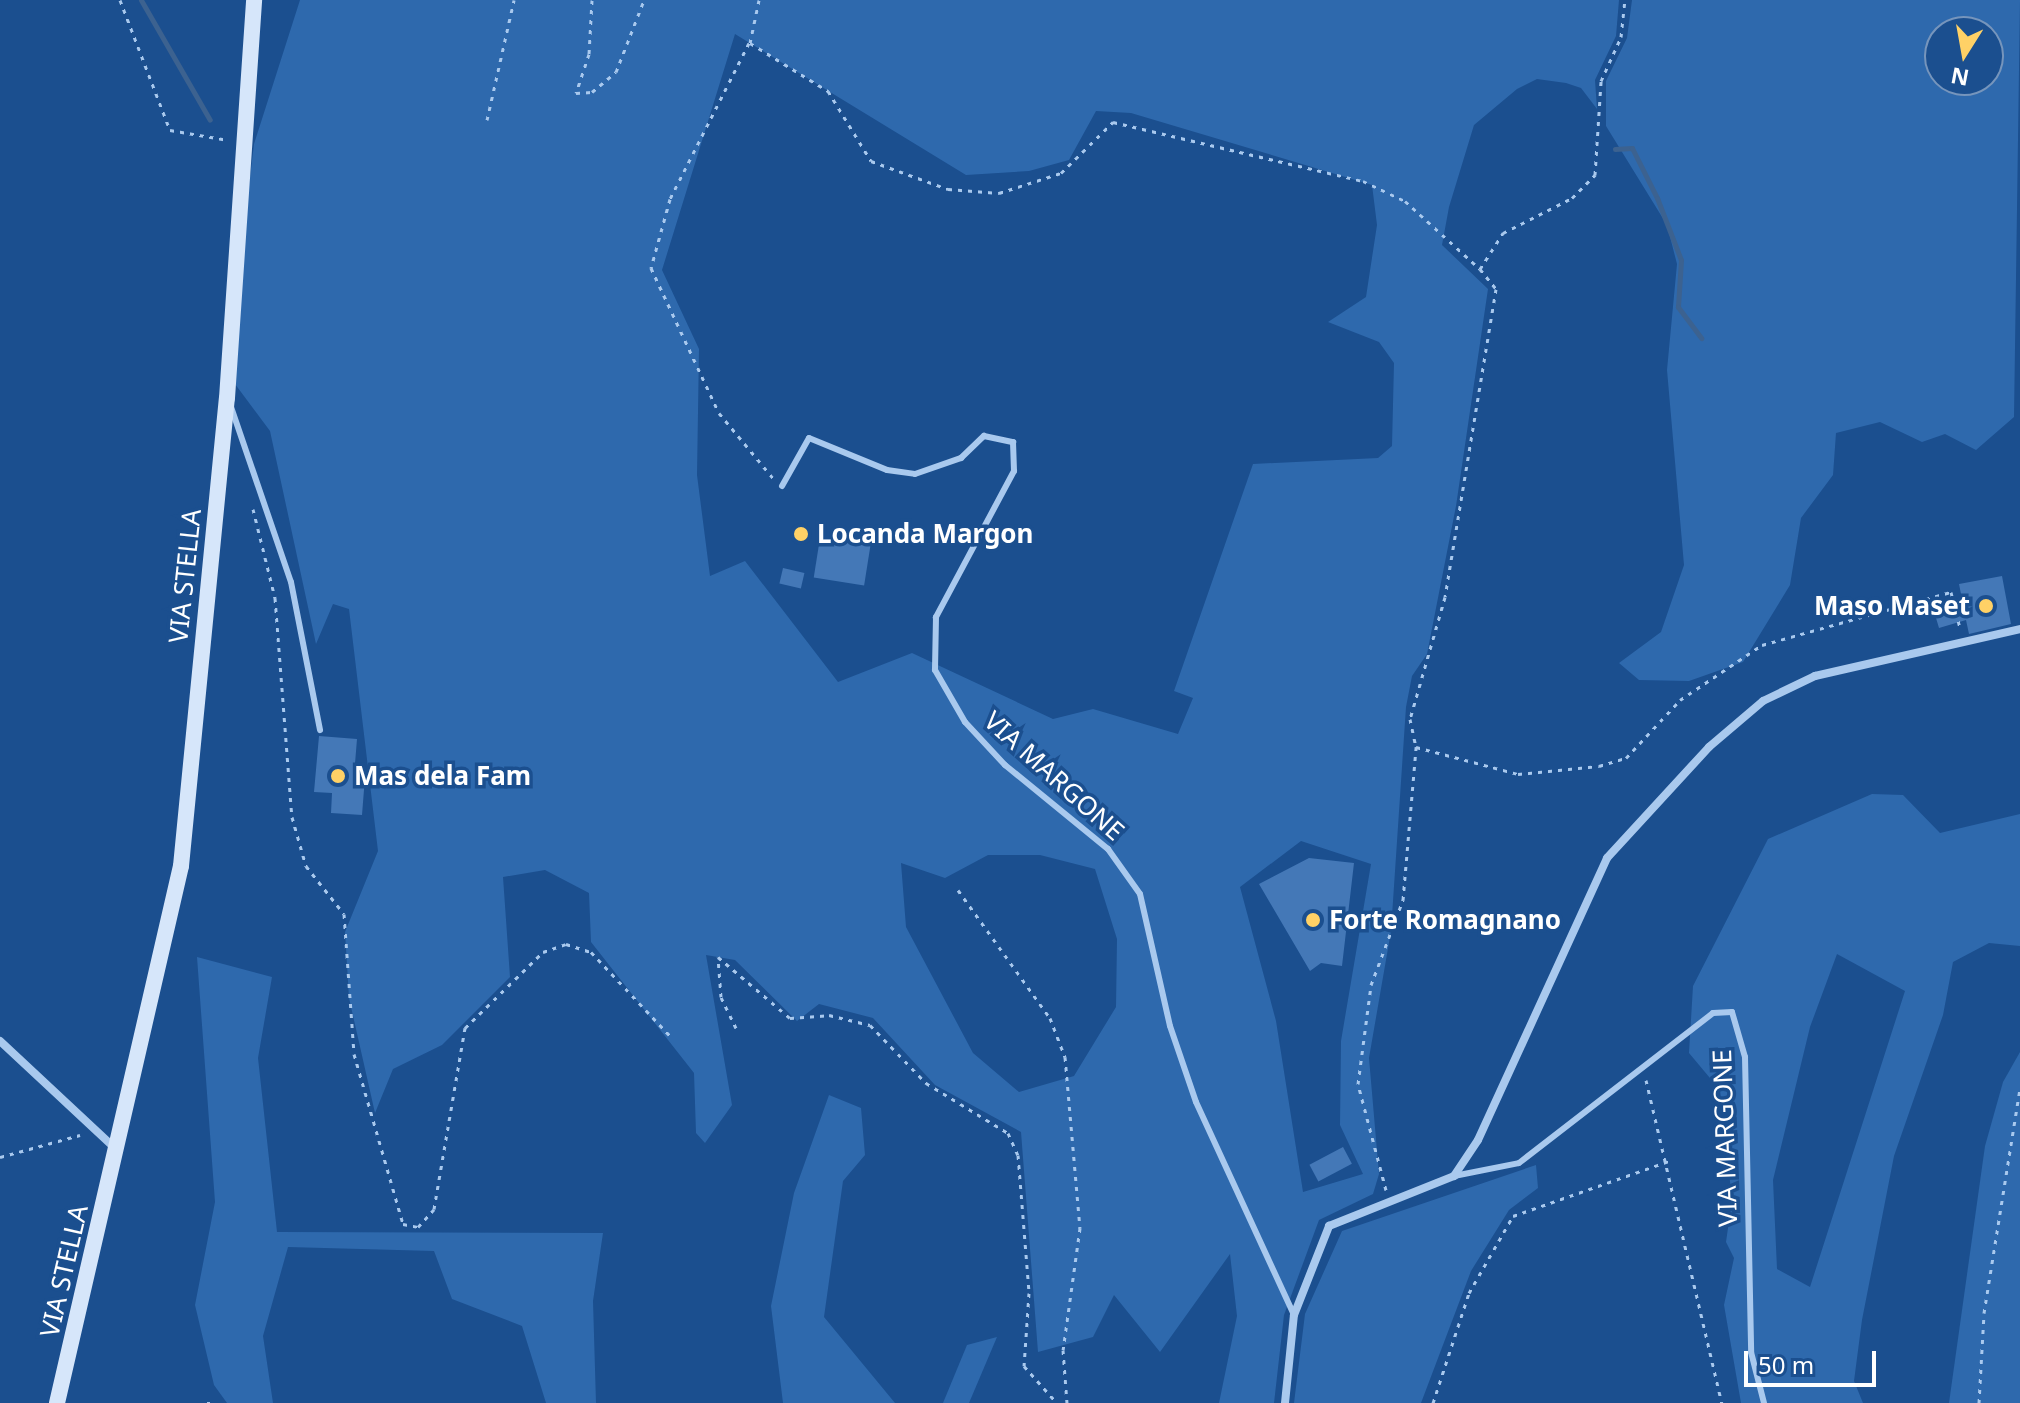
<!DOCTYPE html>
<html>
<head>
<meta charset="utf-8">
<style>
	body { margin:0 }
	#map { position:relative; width:2020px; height:1403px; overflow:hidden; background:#1b4f8f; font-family:"Noto Sans",sans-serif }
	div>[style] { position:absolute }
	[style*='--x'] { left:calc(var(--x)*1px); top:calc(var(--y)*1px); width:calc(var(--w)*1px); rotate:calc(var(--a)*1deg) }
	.green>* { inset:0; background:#2e69ad }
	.stream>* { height:5px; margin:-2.5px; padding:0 2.5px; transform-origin:2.5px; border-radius:2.5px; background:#3c6290 }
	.building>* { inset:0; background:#4478b7; transform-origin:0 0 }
	.path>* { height:3px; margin-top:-1.5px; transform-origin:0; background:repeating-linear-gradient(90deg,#a9c9ee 0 4px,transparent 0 10px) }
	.service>* { height:6px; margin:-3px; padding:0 3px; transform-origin:3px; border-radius:3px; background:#a9c9ee }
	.minor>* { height:8px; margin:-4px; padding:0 4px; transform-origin:4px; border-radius:4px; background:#a9c9ee }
	.secondary>* { height:16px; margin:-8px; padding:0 8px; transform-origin:8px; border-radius:8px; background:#d6e6fa }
	.dots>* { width:22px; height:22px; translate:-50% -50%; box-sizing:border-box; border:4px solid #1b4f8f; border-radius:50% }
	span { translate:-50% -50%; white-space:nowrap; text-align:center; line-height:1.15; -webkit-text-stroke:7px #1b4f8f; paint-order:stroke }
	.poi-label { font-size:26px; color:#fff; font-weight:700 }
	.left { translate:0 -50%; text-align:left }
	.right { translate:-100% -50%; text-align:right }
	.street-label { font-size:26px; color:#fff }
	.north { position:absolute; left:1924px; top:16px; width:80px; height:80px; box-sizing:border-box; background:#1b4f8f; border:2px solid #7695bc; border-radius:50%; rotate:191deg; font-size:22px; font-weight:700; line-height:32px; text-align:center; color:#fff }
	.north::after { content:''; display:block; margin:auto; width:28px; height:36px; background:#ffd166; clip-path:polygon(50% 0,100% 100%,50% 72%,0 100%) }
	.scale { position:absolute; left:1744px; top:1351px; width:132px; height:36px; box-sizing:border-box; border:4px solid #fff; border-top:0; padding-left:10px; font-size:24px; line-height:28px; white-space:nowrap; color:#fff; -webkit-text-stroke:6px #1b4f8f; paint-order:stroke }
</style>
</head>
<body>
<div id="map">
	<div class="green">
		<i style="clip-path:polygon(evenodd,300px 0,1619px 0,1616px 36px,1595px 80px,1597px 109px,1581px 88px,1566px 83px,1537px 79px,1517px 89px,1474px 125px,1449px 207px,1442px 245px,1488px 289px,1456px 506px,1427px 654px,1412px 676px,1406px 707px,1391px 931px,1369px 1058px,1379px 1174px,1373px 1194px,1319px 1220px,1284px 1315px,1274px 1403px,1219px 1403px,1237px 1316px,1230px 1254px,1160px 1352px,1114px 1295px,1093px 1337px,1038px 1352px,1021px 1132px,935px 1085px,873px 1018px,819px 1004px,797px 1021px,735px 960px,706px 955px,732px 1105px,705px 1143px,696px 1133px,694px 1073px,591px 942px,589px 893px,545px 870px,503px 877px,510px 977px,442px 1045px,393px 1069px,375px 1113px,349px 998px,345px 932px,378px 851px,349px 609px,333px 604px,316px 644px,270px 431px,235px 384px,233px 317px,254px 144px,300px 0,735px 34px,966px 175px,1029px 171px,1069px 160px,1096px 111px,1131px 113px,1372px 185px,1377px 225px,1366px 297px,1328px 322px,1379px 342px,1394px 363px,1392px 446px,1378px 458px,1253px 464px,1174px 691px,1193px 698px,1178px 734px,1093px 709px,1053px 719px,912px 653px,838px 682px,745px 561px,710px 576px,697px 475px,699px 349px,662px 270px,735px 34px,300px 0,1301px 841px,1371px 864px,1341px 1041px,1340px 1125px,1363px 1174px,1303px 1192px,1276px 1021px,1240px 887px,1301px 841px,300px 0,988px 855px,1040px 855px,1095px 869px,1117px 939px,1116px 1007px,1074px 1076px,1019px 1092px,973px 1053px,906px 927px,901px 863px,945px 878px,988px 855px)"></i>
		<i style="clip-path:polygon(evenodd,1632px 0,2020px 0,2014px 417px,1976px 450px,1945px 434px,1922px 442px,1880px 422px,1836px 433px,1833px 475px,1801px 518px,1790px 585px,1743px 662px,1689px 681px,1639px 680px,1619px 663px,1661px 632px,1684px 565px,1667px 370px,1677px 264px,1667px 225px,1606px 126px,1606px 81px,1627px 38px,1632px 0,1940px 32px,1988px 32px,1988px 80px,1940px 80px,1940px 32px)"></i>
		<i style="clip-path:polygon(evenodd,1872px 794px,1903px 795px,1940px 833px,2020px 814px,2020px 946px,1989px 943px,1953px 962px,1943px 1015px,1894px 1156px,1862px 1320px,1854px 1381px,1863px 1403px,1741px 1403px,1724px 1305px,1734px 1258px,1726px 1242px,1732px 1200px,1720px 1090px,1689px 1053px,1693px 986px,1768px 839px,1872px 794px,1837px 954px,1905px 991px,1810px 1287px,1777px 1269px,1773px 1180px,1810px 1027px,1837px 954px)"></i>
		<i style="clip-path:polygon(197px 957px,272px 977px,258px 1058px,277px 1232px,603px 1233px,593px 1301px,596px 1403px,546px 1403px,522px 1326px,452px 1299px,434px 1251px,288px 1247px,263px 1336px,273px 1403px,227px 1403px,214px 1385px,195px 1305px,215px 1202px)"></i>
		<i style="clip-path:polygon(2020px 1052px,2020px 1403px,1949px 1403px,1985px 1146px,2003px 1082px)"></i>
		<i style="clip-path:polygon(829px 1095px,861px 1108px,865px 1155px,843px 1181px,824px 1317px,895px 1403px,783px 1403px,771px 1306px,794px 1193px)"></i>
		<i style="clip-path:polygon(1536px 1165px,1538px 1188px,1509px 1210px,1471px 1271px,1421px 1403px,1294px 1403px,1305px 1314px,1342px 1231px)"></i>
		<i style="clip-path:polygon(997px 1337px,969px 1403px,943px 1403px,967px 1345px)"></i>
	</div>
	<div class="stream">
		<i style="--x:141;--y:0;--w:138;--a:60.1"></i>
		<i style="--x:1615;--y:149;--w:17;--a:-3"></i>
		<i style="--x:1632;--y:148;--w:56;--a:63.4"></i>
		<i style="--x:1657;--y:198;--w:66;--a:68.8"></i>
		<i style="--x:1681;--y:260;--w:47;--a:93.7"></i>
		<i style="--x:1678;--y:307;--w:39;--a:53"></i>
	</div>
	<div class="building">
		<i style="left:820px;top:538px;width:51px;height:40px;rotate:9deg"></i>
		<i style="left:783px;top:568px;width:22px;height:16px;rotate:13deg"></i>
		<i style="clip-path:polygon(2002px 576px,2011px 624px,1969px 634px,1966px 620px,1939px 628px,1933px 608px,1962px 599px,1959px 584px)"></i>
		<i style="clip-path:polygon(319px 736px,357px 739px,354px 776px,365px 777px,362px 815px,331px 813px,332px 793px,314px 792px)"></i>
		<i style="clip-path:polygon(1309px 858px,1354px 863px,1342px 966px,1321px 963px,1310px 971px,1259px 884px)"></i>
		<i style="left:1343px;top:1147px;width:19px;height:38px;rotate:62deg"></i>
	</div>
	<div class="path">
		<i style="--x:120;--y:0;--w:139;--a:69"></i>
		<i style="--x:170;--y:130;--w:59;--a:9.8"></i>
		<i style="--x:592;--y:0;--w:54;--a:93.2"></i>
		<i style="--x:589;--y:54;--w:41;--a:108.4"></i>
		<i style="--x:576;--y:93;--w:16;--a:-4"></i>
		<i style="--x:592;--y:92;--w:31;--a:-40"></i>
		<i style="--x:616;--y:72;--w:77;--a:-68.7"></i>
		<i style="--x:759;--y:0;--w:44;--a:101.8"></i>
		<i style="--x:750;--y:43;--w:92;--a:31.6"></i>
		<i style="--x:828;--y:91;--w:82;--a:58.4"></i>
		<i style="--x:871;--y:161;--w:82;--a:20"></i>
		<i style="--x:948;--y:189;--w:51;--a:4.5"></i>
		<i style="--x:999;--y:193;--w:65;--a:-17.9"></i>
		<i style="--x:1061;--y:173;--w:73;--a:-44.4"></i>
		<i style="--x:1113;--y:122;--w:257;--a:13.3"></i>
		<i style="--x:1363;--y:181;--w:47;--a:25.5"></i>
		<i style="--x:1405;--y:201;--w:101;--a:42.2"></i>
		<i style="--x:1480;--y:269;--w:26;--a:51"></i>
		<i style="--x:1496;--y:289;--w:312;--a:99.4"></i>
		<i style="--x:1445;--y:597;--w:127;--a:106"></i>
		<i style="--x:1410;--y:719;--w:29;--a:78"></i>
		<i style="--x:749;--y:43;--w:175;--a:116.9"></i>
		<i style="--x:670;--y:199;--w:72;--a:105.4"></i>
		<i style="--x:651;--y:268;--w:160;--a:64.9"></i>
		<i style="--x:719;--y:413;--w:85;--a:50.3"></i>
		<i style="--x:487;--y:120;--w:123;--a:-77.3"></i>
		<i style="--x:1480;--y:269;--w:43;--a:-57.4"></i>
		<i style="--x:1503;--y:233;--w:77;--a:-26.9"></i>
		<i style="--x:1572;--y:198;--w:33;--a:-45"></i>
		<i style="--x:1595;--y:175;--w:94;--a:-86.3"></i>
		<i style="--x:1601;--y:81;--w:48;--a:-65.6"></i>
		<i style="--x:1621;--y:37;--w:37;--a:-84"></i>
		<i style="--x:253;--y:509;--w:92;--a:76.1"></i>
		<i style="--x:275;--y:598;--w:220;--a:85.6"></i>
		<i style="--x:292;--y:817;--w:51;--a:74.1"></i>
		<i style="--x:306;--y:866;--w:61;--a:51.6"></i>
		<i style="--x:344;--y:914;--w:140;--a:85.9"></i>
		<i style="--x:354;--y:1054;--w:177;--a:73.9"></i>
		<i style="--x:403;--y:1224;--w:15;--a:11"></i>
		<i style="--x:418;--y:1227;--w:24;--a:-48"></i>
		<i style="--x:434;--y:1209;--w:184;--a:-80.3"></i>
		<i style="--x:465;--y:1028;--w:109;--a:-44.3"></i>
		<i style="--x:543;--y:952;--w:24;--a:-19"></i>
		<i style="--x:566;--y:944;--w:26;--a:18"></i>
		<i style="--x:591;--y:952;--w:118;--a:46.7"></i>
		<i style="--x:958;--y:890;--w:158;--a:54.3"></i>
		<i style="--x:1050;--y:1018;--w:42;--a:69"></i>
		<i style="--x:1065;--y:1057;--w:172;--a:85"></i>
		<i style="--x:1080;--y:1228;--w:123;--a:97.9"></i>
		<i style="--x:1063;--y:1350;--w:53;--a:85.7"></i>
		<i style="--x:736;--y:1028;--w:34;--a:-116"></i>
		<i style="--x:721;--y:997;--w:40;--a:-94.3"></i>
		<i style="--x:718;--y:957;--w:94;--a:40.3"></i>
		<i style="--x:790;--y:1018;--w:39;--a:-4"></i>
		<i style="--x:829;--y:1015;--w:42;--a:13.7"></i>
		<i style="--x:870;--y:1025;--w:81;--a:46"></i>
		<i style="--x:926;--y:1083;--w:96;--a:31.4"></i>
		<i style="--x:1008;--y:1133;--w:24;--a:66"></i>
		<i style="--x:1018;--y:1155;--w:138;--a:85.4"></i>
		<i style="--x:1029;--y:1293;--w:73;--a:93.9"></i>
		<i style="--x:1024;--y:1366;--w:50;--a:48.3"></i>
		<i style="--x:1646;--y:1080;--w:332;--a:76.8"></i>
		<i style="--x:0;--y:1157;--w:83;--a:-15.4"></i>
		<i style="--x:1386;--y:1190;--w:110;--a:-104.8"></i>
		<i style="--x:1358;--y:1084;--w:100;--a:-82.5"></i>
		<i style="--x:1371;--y:985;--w:91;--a:-69.4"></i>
		<i style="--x:1403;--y:900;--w:154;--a:-85.1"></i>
		<i style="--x:1416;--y:747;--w:106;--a:14.8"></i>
		<i style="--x:1518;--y:774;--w:81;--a:-5.6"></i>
		<i style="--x:1599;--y:766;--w:28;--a:-17"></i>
		<i style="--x:1626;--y:758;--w:79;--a:-47"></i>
		<i style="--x:1680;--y:700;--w:99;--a:-33.9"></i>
		<i style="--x:1762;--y:645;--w:196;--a:-15.7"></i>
		<i style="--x:1951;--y:592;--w:37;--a:76"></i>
		<i style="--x:207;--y:1403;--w:3;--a:0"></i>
		<i style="--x:1433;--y:1403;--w:116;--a:-71.9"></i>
		<i style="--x:1469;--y:1293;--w:89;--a:-60.3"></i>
		<i style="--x:1513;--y:1216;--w:165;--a:-19.4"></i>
		<i style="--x:1979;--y:1403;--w:90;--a:-86.8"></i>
		<i style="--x:1984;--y:1313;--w:228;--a:-80.9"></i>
	</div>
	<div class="service">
		<i style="--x:230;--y:404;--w:188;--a:71.1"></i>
		<i style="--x:291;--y:582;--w:151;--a:78.9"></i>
		<i style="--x:782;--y:486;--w:55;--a:-60.6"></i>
		<i style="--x:809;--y:438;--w:84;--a:22.3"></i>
		<i style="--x:887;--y:470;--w:28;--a:8"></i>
		<i style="--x:915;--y:474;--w:49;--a:-19.2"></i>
		<i style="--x:961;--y:458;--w:32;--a:-44"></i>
		<i style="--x:984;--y:436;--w:30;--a:12"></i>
		<i style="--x:1013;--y:442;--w:29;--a:88"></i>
		<i style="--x:1014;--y:471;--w:166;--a:118.1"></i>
		<i style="--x:936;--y:617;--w:53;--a:91.1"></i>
		<i style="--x:935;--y:670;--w:60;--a:60"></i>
		<i style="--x:965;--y:722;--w:59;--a:47.1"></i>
		<i style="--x:1005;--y:765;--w:133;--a:39.2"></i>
		<i style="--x:1108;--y:849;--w:55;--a:54.6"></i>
		<i style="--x:1140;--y:894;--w:135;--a:77.2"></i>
		<i style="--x:1170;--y:1026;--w:80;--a:71.1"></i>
		<i style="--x:1196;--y:1102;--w:234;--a:65.3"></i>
		<i style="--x:1454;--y:1176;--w:66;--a:-11.3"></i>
		<i style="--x:1519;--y:1163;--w:245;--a:-37.7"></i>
		<i style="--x:1713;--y:1013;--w:19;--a:-3"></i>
		<i style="--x:1732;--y:1012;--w:47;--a:73.9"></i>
		<i style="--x:1745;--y:1057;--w:295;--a:88.8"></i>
		<i style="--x:1751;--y:1352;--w:53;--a:75.7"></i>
	</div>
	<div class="minor">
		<i style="--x:0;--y:1041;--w:160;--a:43"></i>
		<i style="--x:1285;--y:1403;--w:88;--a:-84.2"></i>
		<i style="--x:1294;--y:1315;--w:96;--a:-68.5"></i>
		<i style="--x:1329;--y:1226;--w:135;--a:-21.8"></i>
		<i style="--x:1454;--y:1176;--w:43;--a:-56.3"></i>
		<i style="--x:1478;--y:1140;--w:310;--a:-65.4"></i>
		<i style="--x:1607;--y:858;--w:151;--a:-47.4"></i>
		<i style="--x:1709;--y:747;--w:71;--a:-40.4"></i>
		<i style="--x:1763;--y:701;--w:58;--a:-25.7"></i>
		<i style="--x:1815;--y:676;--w:210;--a:-12.9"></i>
	</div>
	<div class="secondary">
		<i style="--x:57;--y:1403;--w:551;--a:-77"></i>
		<i style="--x:181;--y:866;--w:470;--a:-84.4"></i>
		<i style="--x:227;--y:398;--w:399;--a:-86.1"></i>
	</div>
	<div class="dots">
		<i style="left:801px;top:534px;background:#ffd166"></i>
		<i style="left:1986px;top:606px;background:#ffd166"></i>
		<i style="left:338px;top:776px;background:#ffd166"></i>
		<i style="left:1313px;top:920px;background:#ffd166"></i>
	</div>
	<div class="poi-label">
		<span class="left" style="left:817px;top:534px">Locanda Margon</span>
		<span class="right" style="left:1970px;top:606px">Maso Maset</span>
		<span class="left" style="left:354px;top:776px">Mas dela Fam</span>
		<span class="left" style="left:1329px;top:920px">Forte Romagnano</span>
	</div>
	<div class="street-label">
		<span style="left:185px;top:576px;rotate:-84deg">VIA STELLA</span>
		<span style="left:1054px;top:776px;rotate:42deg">VIA MARGONE</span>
		<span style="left:1725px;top:1138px;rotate:-92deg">VIA MARGONE</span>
		<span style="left:64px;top:1271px;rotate:-77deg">VIA STELLA</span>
	</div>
	<div class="north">N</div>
	<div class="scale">50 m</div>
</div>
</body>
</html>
